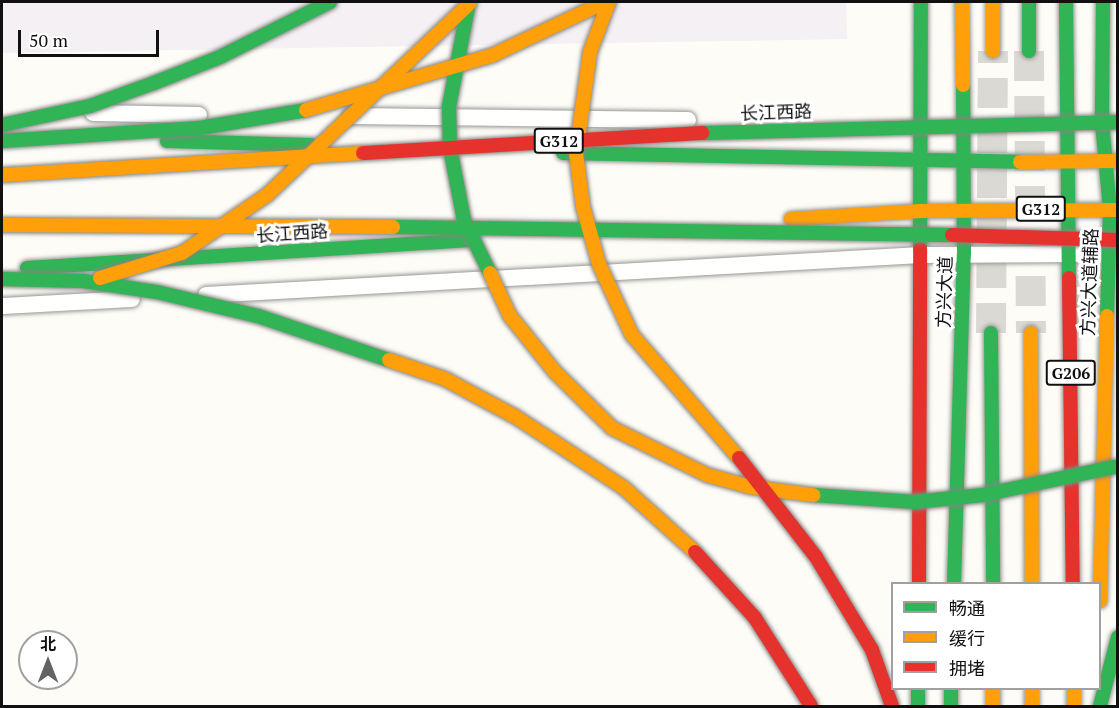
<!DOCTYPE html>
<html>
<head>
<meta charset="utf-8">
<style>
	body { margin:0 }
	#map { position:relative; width:1119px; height:708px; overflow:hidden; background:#fdfcf7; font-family:"PT Serif","Noto Sans SC",serif }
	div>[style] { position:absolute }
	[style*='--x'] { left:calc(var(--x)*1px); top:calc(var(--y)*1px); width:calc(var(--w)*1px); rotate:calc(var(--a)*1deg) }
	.industrial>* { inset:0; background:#f5f0f3 }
	.highway-tunnel>* { height:30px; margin-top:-15px; transform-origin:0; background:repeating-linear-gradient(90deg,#dad9d4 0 30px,transparent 0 45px) }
	.roads { filter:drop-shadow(0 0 2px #979795) drop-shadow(0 0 2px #979795) }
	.street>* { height:16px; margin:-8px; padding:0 8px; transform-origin:8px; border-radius:8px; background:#fffffe }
	.fast>* { height:14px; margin:-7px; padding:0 7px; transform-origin:7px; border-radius:7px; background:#30b455 }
	.slow>* { height:14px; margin:-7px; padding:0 7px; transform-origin:7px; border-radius:7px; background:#ff9f0a }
	.jam>* { height:14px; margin:-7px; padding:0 7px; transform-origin:7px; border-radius:7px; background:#e5322d }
	.bridges { filter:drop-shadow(0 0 2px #858482) drop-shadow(0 0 2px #858482) }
	.fast-bridge>* { height:14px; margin:-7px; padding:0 7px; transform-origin:7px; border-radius:7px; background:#30b455 }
	.slow-bridge>* { height:14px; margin:-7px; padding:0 7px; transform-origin:7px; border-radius:7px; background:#ff9f0a }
	.jam-bridge>* { height:14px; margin:-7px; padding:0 7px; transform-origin:7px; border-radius:7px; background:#e5322d }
	span { translate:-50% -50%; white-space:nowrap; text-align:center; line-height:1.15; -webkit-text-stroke:6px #fff; paint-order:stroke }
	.shield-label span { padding:2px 4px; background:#fff; border:2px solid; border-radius:4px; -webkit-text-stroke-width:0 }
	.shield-label { font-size:16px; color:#111; font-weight:700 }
	.street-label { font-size:18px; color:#111 }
	.frame { position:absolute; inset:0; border:3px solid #111; pointer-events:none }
	.legend { position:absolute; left:891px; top:582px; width:210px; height:108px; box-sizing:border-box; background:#fff; border:2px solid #a0a0a0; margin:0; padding:8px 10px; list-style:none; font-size:18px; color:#111 }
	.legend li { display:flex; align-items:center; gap:12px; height:30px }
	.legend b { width:30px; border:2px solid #a0a0a0 }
	.north { position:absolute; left:18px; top:630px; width:60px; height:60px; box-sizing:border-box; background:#fff; border:2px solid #a0a0a0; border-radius:50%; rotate:0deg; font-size:16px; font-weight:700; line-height:24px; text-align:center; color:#111 }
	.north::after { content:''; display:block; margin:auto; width:21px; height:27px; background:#646362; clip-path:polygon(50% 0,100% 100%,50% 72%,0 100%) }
	.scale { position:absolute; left:18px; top:30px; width:141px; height:27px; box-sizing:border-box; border:3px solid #111; border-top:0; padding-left:8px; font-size:18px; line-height:21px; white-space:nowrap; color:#111; -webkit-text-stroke:4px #fff; paint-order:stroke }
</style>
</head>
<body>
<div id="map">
	<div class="industrial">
		<i style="clip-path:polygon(2px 2px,846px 2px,847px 39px,2px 53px)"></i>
	</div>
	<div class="highway-tunnel">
		<i style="--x:1029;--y:51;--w:282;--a:89.6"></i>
		<i style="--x:991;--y:333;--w:282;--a:-89.6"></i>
	</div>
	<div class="roads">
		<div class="street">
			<i style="--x:93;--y:113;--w:106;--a:1.1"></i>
			<i style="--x:351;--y:116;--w:337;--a:0.7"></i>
			<i style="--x:206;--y:295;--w:716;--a:-3.2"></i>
			<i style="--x:921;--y:255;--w:155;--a:-0.4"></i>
			<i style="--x:2;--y:306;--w:130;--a:-3.1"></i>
		</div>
		<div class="fast">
			<i style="--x:1029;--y:2;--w:49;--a:90"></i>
			<i style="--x:1066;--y:2;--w:276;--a:89.4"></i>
			<i style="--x:1103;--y:2;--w:120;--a:90.5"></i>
			<i style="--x:1102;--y:122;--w:88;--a:84.8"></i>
			<i style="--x:1110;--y:210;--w:106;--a:91.6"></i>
			<i style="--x:167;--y:141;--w:144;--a:1.6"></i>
			<i style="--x:563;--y:153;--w:457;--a:1.1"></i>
			<i style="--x:920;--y:249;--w:247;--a:-89.8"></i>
			<i style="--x:27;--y:268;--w:444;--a:-3.6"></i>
			<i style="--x:991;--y:333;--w:251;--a:89.5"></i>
			<i style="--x:954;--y:584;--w:330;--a:-88.3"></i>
			<i style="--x:964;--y:254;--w:169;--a:-90.3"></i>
			<i style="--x:918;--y:688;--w:18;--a:90"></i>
			<i style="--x:951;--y:688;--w:18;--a:90"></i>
			<i style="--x:1100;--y:706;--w:71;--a:-75.4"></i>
		</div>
		<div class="slow">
			<i style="--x:962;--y:2;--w:83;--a:89.3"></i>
			<i style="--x:993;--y:2;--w:49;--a:90"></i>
			<i style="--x:1020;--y:162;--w:98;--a:-0.6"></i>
			<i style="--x:791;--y:219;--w:130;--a:-3.5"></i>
			<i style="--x:921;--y:211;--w:197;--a:-0.3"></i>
			<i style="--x:1031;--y:333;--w:251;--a:89.8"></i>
			<i style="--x:1100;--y:601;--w:285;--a:-88.6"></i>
			<i style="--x:993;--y:688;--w:18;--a:90"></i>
			<i style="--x:1032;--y:688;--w:18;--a:90"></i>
			<i style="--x:1074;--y:688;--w:18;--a:90"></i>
		</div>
		<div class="jam">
			<i style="--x:1069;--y:278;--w:306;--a:89.3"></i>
			<i style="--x:919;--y:584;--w:335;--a:-89.8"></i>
		</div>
	</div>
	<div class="bridges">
		<div class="fast-bridge">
			<i style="--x:469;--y:2;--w:107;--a:100.8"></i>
			<i style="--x:449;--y:107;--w:41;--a:88.6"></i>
			<i style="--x:450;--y:148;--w:73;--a:79"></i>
			<i style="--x:464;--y:220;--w:59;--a:63.9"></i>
			<i style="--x:2;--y:125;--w:90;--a:-12.2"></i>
			<i style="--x:90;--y:106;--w:68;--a:-19.8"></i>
			<i style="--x:154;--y:83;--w:71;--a:-21.5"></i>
			<i style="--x:220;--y:57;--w:123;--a:-26.6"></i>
			<i style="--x:702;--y:133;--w:416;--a:-1.5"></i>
			<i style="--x:2;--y:141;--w:198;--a:-3.8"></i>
			<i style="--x:200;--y:128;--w:108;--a:-9.6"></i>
			<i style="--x:393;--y:227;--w:559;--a:0.82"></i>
			<i style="--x:2;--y:279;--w:81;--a:1.4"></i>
			<i style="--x:83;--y:281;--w:75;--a:8.5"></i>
			<i style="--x:157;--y:292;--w:104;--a:13.4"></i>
			<i style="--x:258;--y:316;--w:138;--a:18.6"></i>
			<i style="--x:813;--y:495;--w:102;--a:3.9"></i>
			<i style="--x:915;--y:502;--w:68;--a:-5.9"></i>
			<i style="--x:983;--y:495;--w:134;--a:-12.1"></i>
		</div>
		<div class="slow-bridge">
			<i style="--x:609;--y:2;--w:53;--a:110.8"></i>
			<i style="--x:590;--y:52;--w:102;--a:97.9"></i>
			<i style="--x:576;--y:153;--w:54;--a:82.6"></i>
			<i style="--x:583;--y:207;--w:59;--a:74.3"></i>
			<i style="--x:599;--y:264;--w:78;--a:65.1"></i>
			<i style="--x:632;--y:335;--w:163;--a:49"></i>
			<i style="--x:306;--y:110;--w:195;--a:-16.4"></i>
			<i style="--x:493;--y:55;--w:124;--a:-25.3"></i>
			<i style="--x:2;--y:175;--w:362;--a:-3.5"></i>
			<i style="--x:2;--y:225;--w:391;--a:0.3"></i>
			<i style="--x:490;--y:273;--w:47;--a:65.1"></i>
			<i style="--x:510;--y:316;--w:72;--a:51.2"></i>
			<i style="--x:555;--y:372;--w:80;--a:44.5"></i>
			<i style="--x:612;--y:428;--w:106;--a:26.3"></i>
			<i style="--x:707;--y:475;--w:46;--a:15.3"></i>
			<i style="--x:751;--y:487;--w:63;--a:7.4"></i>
			<i style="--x:100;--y:278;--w:86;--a:-17"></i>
			<i style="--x:182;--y:253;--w:103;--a:-34.3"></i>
			<i style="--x:267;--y:195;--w:279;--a:-43.4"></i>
			<i style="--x:389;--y:360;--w:59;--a:18.7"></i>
			<i style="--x:445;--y:379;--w:81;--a:28.2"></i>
			<i style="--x:516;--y:417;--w:129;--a:33.3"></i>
			<i style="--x:624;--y:488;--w:96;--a:42"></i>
		</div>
		<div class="jam-bridge">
			<i style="--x:363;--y:153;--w:340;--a:-3.4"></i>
			<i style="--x:952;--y:235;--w:166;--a:1.7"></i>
			<i style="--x:739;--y:458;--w:125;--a:52.1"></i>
			<i style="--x:816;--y:557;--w:109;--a:58.9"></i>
			<i style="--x:872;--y:650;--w:59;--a:70.3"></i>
			<i style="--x:695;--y:552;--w:89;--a:47.7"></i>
			<i style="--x:755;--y:618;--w:104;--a:57.5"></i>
		</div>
	</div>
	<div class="shield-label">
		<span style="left:559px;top:141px">G312</span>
		<span style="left:1041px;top:209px">G312</span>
		<span style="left:1071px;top:373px">G206</span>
	</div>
	<div class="street-label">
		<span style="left:776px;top:112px;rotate:-2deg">长江西路</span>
		<span style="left:292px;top:233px;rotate:-4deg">长江西路</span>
		<span style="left:1089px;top:282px;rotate:-88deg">方兴大道辅路</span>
		<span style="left:944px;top:292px;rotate:-88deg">方兴大道</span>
	</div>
	<div class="frame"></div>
	<ul class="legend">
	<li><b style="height:8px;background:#30b455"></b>畅通</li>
	<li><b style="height:8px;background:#ff9f0a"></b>缓行</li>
	<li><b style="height:8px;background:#e5322d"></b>拥堵</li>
	</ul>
	<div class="north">北</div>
	<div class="scale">50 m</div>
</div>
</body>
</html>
